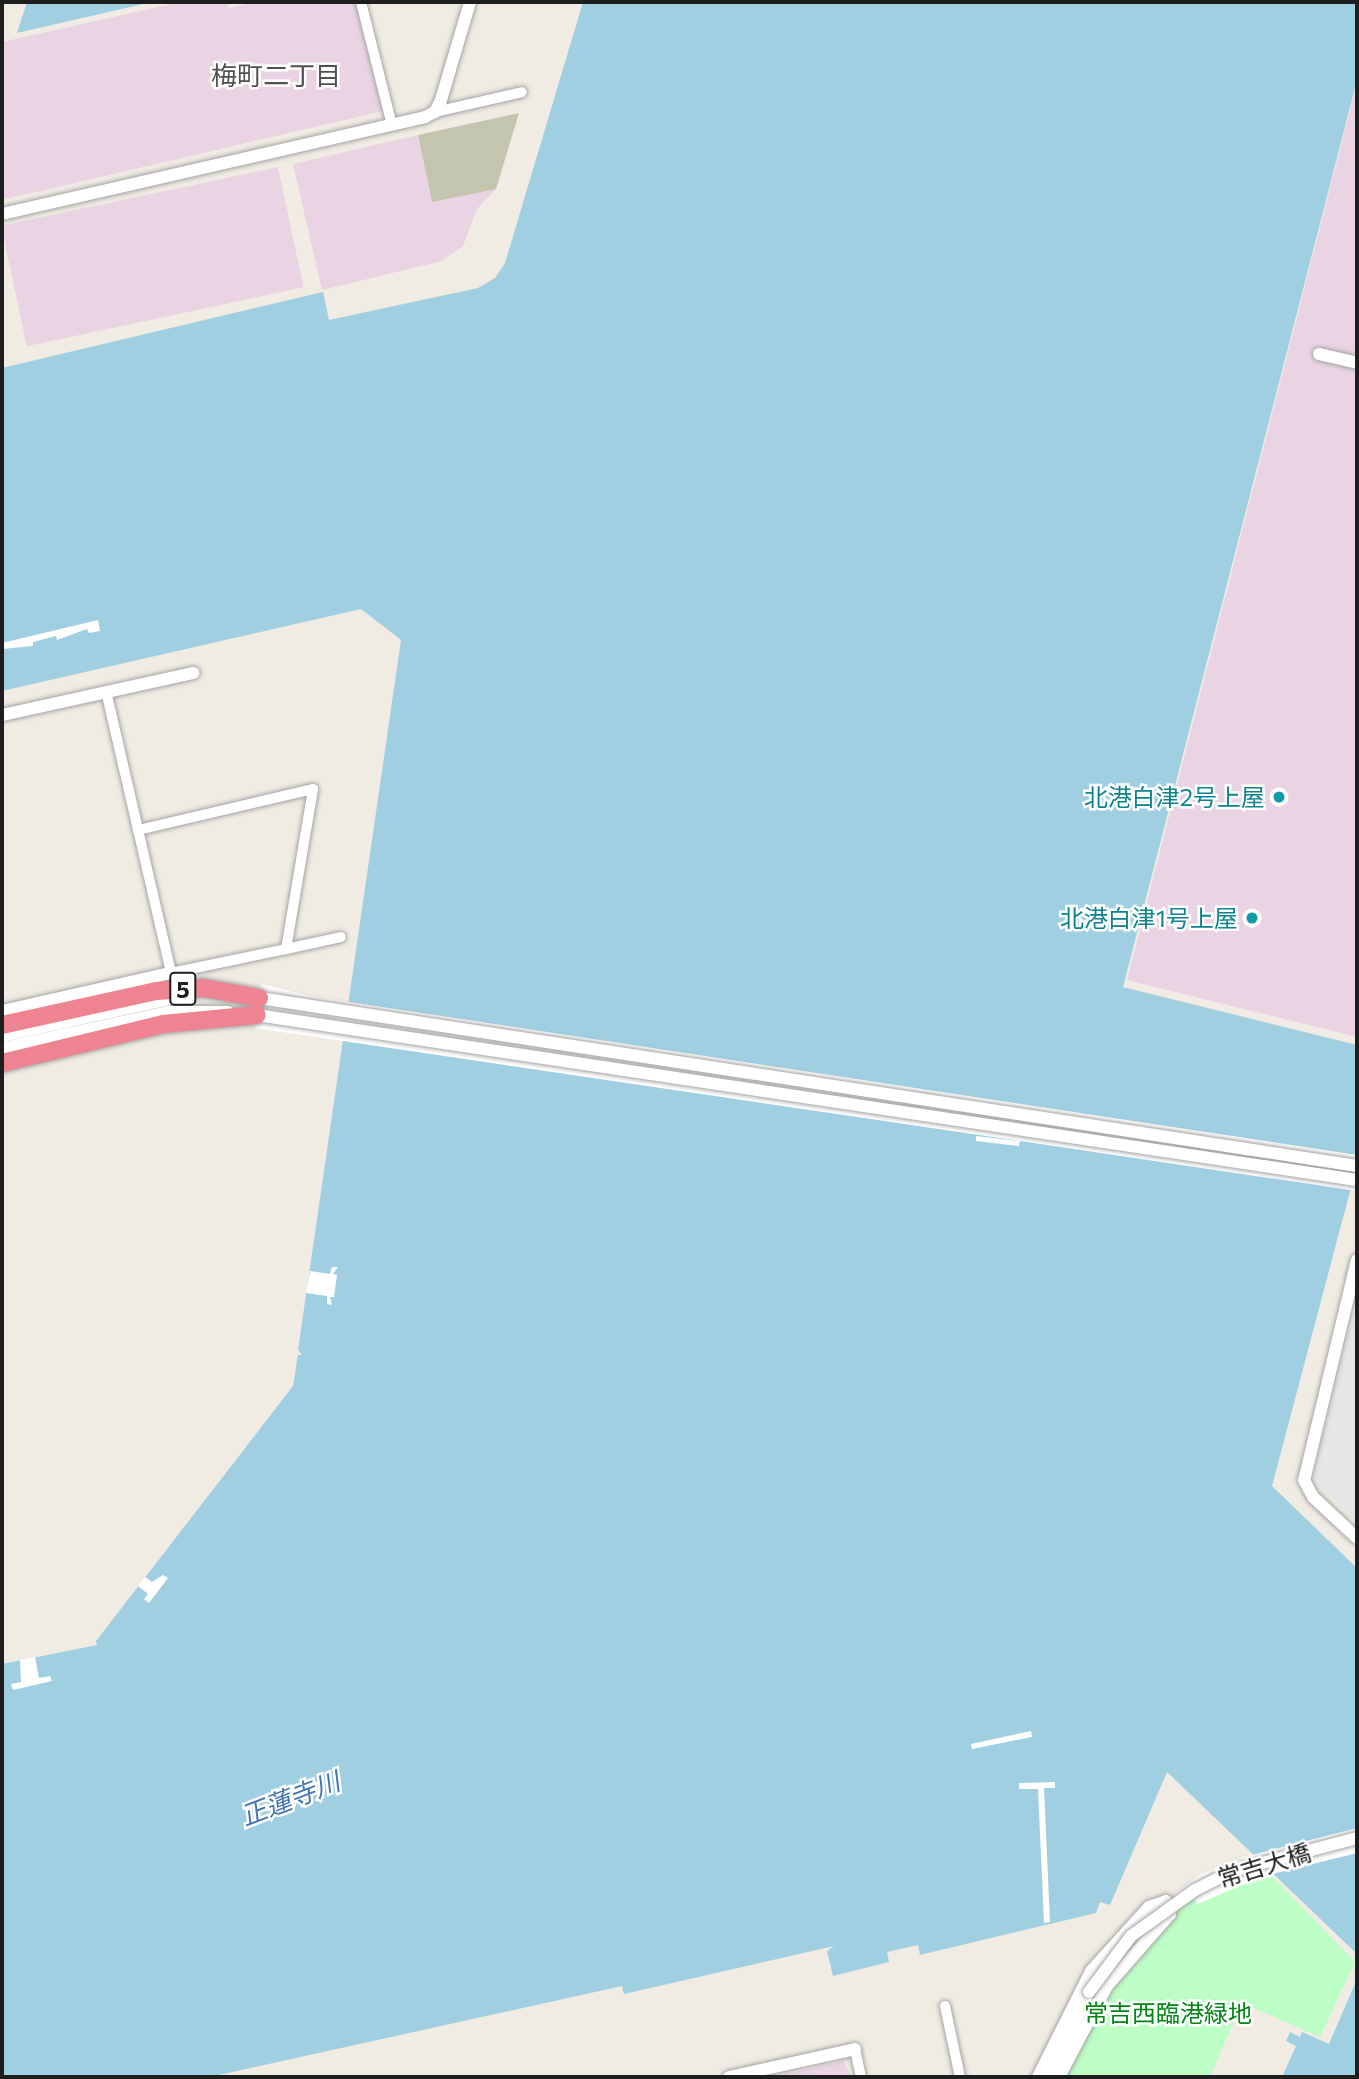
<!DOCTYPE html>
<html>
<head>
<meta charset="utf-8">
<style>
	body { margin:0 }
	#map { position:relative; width:1359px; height:2079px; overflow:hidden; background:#f0ece3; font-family:Commissioner,"Noto Sans JP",sans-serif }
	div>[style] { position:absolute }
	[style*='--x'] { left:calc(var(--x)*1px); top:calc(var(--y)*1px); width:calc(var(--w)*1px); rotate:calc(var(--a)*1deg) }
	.industrial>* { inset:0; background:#ead4e4; transform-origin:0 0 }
	.construction>* { inset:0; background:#c4c5ae }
	.park>* { inset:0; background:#bcfec5 }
	.parking>* { inset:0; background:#e6e6e6 }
	.water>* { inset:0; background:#a0cfe1 }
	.pier>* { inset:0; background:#fff }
	.roads { filter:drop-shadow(0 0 2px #a5a5a5) drop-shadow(0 0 2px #a5a5a5) }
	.minor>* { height:10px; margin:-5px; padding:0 5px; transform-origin:5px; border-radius:5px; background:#fff }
	.tertiary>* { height:12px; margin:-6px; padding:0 6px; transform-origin:6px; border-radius:6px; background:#fff }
	.motorway>* { height:18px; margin:-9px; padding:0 9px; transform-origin:9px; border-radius:9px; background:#ee8492 }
	.bridges { filter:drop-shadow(0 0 2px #a5a5a5) drop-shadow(0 0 2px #a5a5a5) }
	.tertiary-bridge>* { height:12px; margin:-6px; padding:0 6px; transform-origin:6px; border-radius:6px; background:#fff }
	.dots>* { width:19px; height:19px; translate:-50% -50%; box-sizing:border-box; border:4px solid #fff; border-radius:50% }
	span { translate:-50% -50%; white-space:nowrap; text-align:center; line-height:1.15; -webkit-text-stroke:5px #fff; paint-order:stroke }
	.shield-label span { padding:2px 5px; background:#fff; border:2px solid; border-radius:5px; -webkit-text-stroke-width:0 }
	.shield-label { font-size:23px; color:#1e1e1e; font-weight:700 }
	.culture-label { font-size:24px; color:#0d838f }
	.right { translate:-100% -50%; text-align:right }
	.street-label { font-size:24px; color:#1e1e1e }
	.park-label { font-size:24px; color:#028615 }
	.neighbourhood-label { font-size:26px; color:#515151 }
	.water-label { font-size:26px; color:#4275b6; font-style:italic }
	.frame { position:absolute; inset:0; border:4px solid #1e1e1e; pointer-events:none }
</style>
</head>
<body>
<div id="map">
	<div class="industrial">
		<i style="clip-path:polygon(180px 2px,227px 2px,229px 8px,255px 2px,357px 2px,383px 111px,2px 200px,2px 42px)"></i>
		<i style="clip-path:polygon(1357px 83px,1357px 1037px,1127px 980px)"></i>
		<i style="clip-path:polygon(418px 135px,432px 201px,496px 189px,477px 209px,463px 246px,442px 261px,322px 290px,293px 164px)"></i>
		<i style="left:278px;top:167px;width:123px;height:283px;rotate:78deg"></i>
		<i style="clip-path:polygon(843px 2061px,852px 2077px,771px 2077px)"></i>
	</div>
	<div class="construction">
		<i style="clip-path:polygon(519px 113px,496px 189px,432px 202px,418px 135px)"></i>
	</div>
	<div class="park">
		<i style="clip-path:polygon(1265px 1869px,1355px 1962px,1320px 2037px,1242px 2003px,1210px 2077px,1061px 2077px,1089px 2017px,1175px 1913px,1191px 1898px)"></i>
	</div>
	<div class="parking">
		<i style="clip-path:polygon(1356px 1305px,1357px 1306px,1357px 1522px,1318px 1484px,1314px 1470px)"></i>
	</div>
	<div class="water">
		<i style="clip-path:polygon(27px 2px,152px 2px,17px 33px)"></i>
		<i style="clip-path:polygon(583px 2px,1357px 2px,1357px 80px,1123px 987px,1357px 1045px,1357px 1165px,1272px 1486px,1357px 1568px,1357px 1954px,1167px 1772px,1110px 1905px,1100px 1902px,1096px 1913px,920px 1955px,918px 1945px,887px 1952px,889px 1962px,833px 1976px,827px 1951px,834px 1946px,624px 1994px,622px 1986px,210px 2077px,2px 2077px,2px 1664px,97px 1645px,96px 1641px,293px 1386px,298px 1355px,302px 1355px,298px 1350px,401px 640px,361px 609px,2px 691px,2px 368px,323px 292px,329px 320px,478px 288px,495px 278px,505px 263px)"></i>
		<i style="clip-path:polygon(1357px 1979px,1357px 2077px,1282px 2077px,1296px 2046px,1286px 2041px,1290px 2032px,1300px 2037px,1302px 2032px,1329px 2044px)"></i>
	</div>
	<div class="pier">
		<i style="clip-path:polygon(98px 620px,100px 631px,89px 633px,87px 629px,57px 640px,56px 636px,33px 642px,33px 646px,2px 649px,2px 643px)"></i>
		<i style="clip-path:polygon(261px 984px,310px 996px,1357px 1155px,1357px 1191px,1020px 1141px,1019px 1146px,976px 1141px,976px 1136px,1019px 1141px,255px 1028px)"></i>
		<i style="clip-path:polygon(332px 1267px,338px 1267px,333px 1274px,337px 1275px,334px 1297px,330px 1297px,332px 1305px,327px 1304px,327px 1296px,306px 1293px,310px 1271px,330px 1274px)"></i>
		<i style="clip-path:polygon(163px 1575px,168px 1578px,149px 1603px,144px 1599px,148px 1594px,138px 1586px,145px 1577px,152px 1582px)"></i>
		<i style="clip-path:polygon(35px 1657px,39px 1678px,50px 1676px,52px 1681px,13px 1690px,11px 1684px,21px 1682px,20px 1660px)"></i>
		<i style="clip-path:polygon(1031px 1731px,1032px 1737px,972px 1749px,971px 1744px)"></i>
		<i style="clip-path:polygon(1055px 1782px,1055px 1788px,1044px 1788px,1050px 1922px,1044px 1923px,1038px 1789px,1019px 1789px,1019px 1783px)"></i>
		<i style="clip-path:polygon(1357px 1828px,1357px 1853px,1264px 1876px,1197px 1904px,1194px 1898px,1144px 1936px,1094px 1997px,1084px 1989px,1096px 1969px,1162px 1903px,1199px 1875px,1240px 1858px)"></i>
	</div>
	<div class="roads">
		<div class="minor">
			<i style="--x:361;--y:2;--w:127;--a:75.9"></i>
			<i style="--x:435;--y:112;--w:89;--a:-12.9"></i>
			<i style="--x:106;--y:691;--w:289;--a:77"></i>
			<i style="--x:171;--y:973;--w:117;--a:-11.8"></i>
			<i style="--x:286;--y:949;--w:162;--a:-80.4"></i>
			<i style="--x:313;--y:789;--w:180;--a:166.8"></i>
			<i style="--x:286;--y:949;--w:56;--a:-12.3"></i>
			<i style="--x:945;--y:2006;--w:73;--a:78.1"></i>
			<i style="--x:855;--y:2049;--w:29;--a:78"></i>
		</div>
		<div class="tertiary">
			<i style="--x:2;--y:214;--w:434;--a:-12.9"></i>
			<i style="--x:425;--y:117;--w:11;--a:-27"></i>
			<i style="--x:435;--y:112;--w:13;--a:-63"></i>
			<i style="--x:441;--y:100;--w:102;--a:-73.5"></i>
			<i style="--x:1319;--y:354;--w:39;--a:13"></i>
			<i style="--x:2;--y:715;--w:196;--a:-12.4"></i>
			<i style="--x:253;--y:997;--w:1117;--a:8.7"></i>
			<i style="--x:2;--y:1011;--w:173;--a:-12.7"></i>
			<i style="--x:250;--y:1014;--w:1119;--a:8.53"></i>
			<i style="--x:2;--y:1036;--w:181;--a:-12.4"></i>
			<i style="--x:2;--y:1048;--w:171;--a:-12.2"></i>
			<i style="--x:169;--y:1012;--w:59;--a:0"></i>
			<i style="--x:1357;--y:1260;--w:226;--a:103.5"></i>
			<i style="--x:1304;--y:1480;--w:19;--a:62"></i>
			<i style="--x:1313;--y:1497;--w:60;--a:43"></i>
			<i style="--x:729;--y:2077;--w:129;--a:-12.5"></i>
			<i style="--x:1038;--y:2077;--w:119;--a:-63.4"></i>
			<i style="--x:1091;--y:1971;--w:86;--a:-47.8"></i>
			<i style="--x:1149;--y:1907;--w:18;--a:-19"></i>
			<i style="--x:1166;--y:1901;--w:14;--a:73"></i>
			<i style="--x:1170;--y:1914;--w:96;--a:131.2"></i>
			<i style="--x:1107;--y:1986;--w:103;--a:117.8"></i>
			<i style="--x:1049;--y:2077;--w:94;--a:-64.8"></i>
		</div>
		<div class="motorway">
			<i style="--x:2;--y:1025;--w:158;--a:-12.4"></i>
			<i style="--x:156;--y:991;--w:48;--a:-3.6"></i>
			<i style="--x:204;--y:988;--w:56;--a:10.3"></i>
			<i style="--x:2;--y:1063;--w:166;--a:-13.6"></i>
			<i style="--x:163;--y:1024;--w:94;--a:-5.5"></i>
		</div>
	</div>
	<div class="bridges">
		<div class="tertiary-bridge">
			<i style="--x:1089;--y:1992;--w:70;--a:-53.1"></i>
			<i style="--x:1131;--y:1936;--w:79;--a:-35.7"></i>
			<i style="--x:1195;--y:1890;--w:42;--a:-26.6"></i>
			<i style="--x:1233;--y:1871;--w:128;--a:-14.9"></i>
		</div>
	</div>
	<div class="dots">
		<i style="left:1279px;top:797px;background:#0f9aa8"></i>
		<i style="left:1252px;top:918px;background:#0f9aa8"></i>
	</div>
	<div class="shield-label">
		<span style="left:183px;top:989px">5</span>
	</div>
	<div class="culture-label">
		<span class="right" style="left:1265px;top:797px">北港白津2号上屋</span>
		<span class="right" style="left:1238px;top:918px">北港白津1号上屋</span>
	</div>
	<div class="street-label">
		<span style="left:1264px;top:1865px;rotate:-17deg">常吉大橋</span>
	</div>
	<div class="park-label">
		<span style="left:1168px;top:2013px">常吉西臨港緑地</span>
	</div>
	<div class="neighbourhood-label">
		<span style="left:276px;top:75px">梅町二丁目</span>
	</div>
	<div class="water-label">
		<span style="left:290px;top:1798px;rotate:-21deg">正蓮寺川</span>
	</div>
	<div class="frame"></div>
</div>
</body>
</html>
